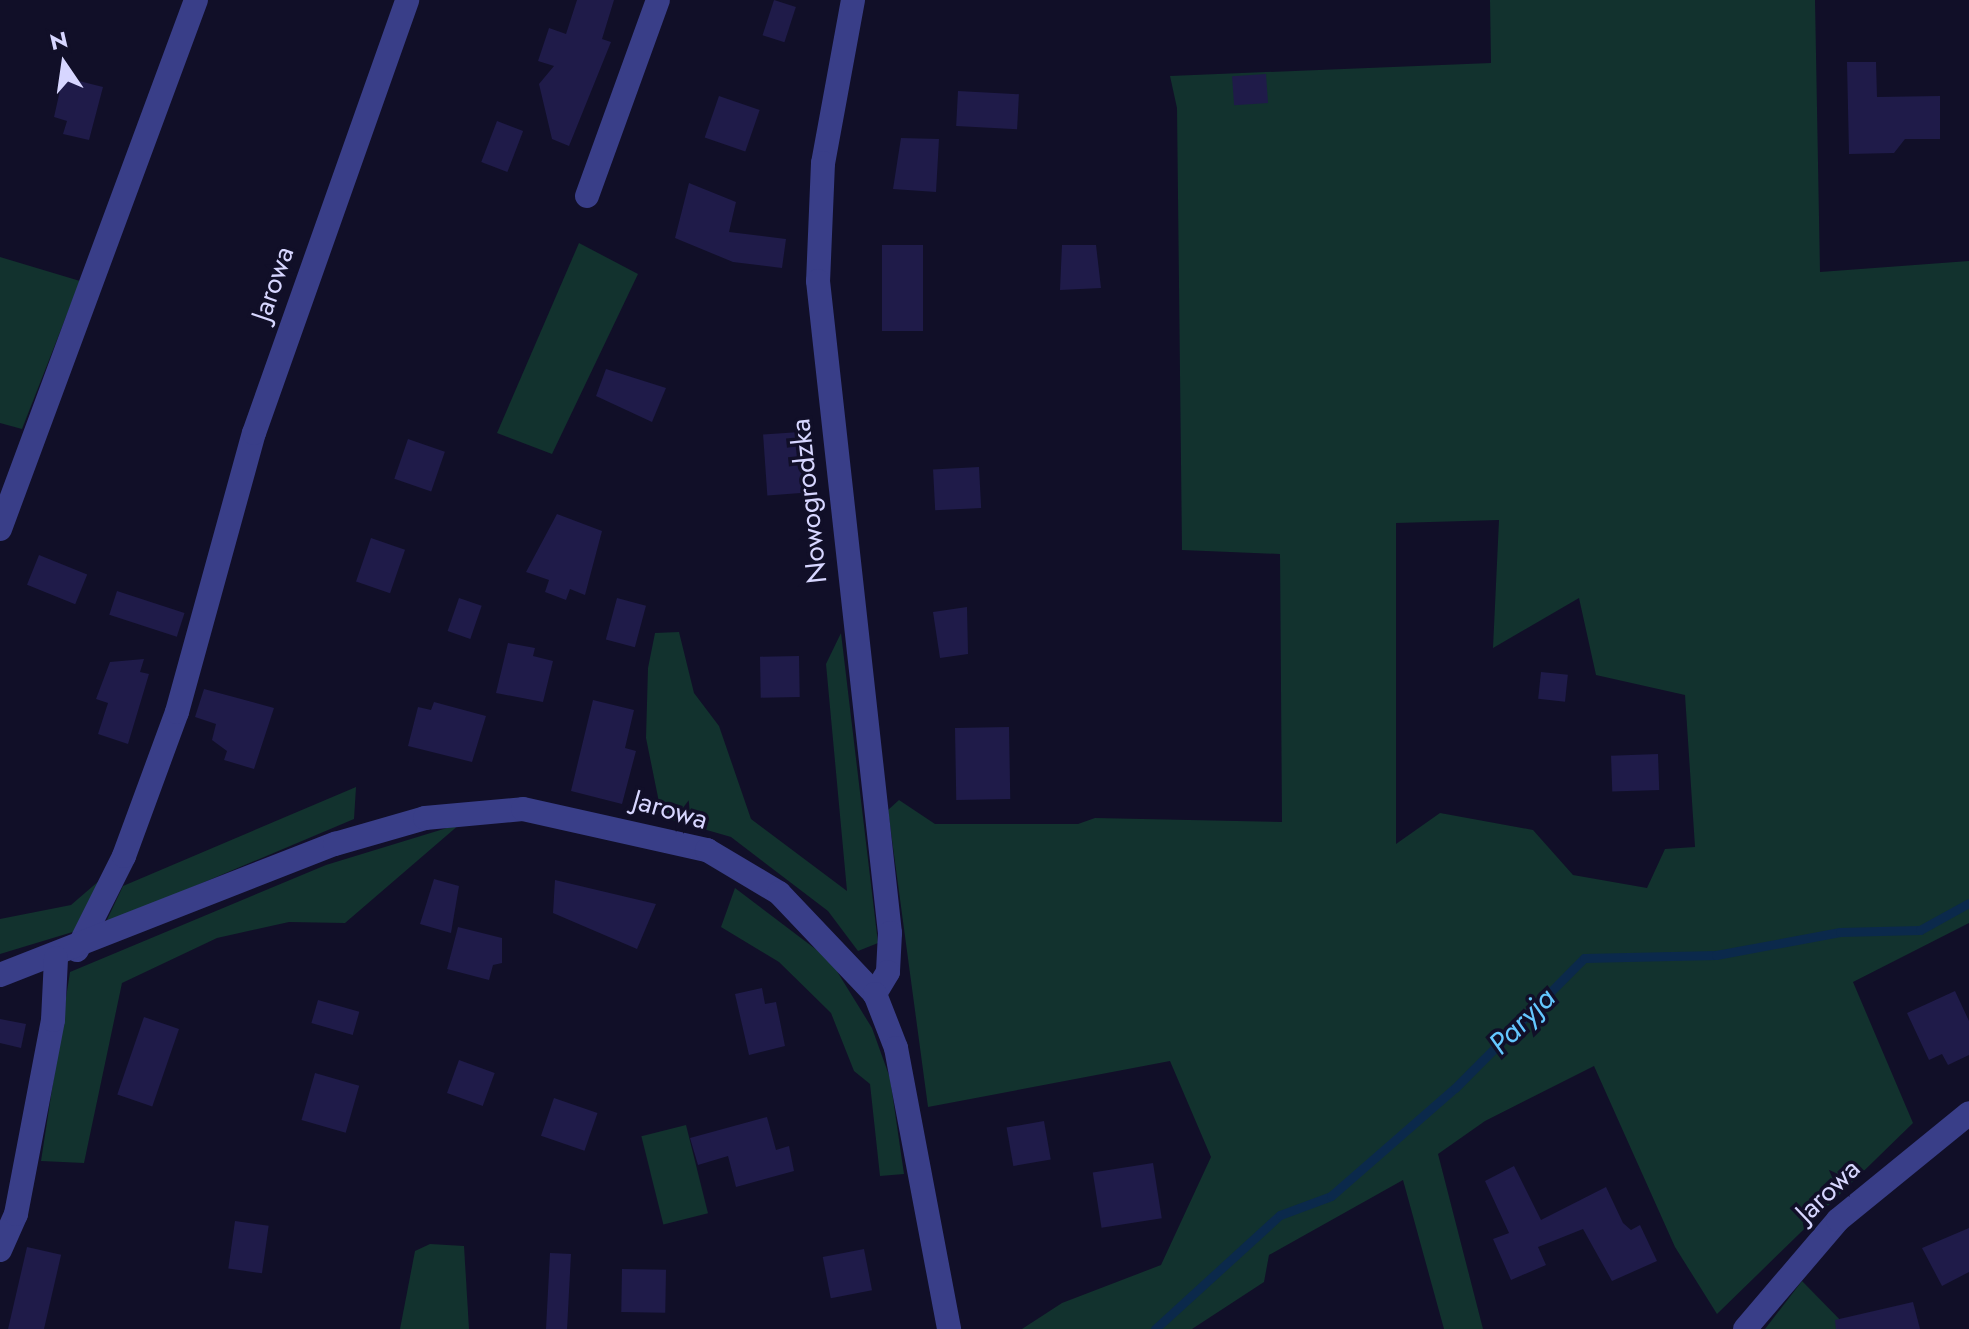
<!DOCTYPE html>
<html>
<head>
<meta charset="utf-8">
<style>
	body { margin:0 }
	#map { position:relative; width:1969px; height:1329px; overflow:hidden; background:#110f28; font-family:Jost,sans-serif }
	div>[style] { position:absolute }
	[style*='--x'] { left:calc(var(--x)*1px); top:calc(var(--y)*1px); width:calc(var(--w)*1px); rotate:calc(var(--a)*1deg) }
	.green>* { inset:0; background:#12322e; transform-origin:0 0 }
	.stream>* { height:9px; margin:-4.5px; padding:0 4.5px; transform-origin:4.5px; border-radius:4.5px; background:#0b294b }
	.building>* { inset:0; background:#1f1b49; transform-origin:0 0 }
	.street>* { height:24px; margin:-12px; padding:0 12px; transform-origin:12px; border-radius:12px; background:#393e88 }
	span { translate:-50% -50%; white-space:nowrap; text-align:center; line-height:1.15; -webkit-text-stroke:7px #110f28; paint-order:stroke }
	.street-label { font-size:28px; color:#d7d6ff }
	.water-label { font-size:30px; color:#64c7ff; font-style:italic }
	.north { position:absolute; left:24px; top:24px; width:80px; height:80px; -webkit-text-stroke:6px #110f28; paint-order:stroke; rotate:347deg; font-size:22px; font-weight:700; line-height:32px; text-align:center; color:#d7d6ff }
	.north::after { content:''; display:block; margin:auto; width:28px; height:36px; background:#d7d6ff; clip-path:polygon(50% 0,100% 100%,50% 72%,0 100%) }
</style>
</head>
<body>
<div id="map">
	<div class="green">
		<i style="clip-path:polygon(evenodd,1490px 0,1815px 0,1820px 272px,1969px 261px,1969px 923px,1853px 982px,1913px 1123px,1717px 1314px,1675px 1247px,1594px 1066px,1485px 1121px,1438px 1154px,1483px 1329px,1444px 1329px,1403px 1180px,1269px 1255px,1264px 1282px,1192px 1329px,1022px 1329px,1062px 1303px,1161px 1265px,1211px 1157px,1170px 1061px,928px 1107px,888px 810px,899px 800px,935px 824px,1078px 824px,1095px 818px,1282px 822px,1280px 554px,1182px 550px,1177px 108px,1170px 76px,1491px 63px,1490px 0,1499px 520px,1493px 648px,1579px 598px,1596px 675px,1685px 695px,1695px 847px,1665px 849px,1647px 888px,1573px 875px,1533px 830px,1440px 813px,1396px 844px,1396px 523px,1499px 520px)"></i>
		<i style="clip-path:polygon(579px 243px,638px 274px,552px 454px,497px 433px)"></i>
		<i style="clip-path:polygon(0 257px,80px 281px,22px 429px,0 423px)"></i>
		<i style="clip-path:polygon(679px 632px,694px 693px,719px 726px,751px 819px,847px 891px,826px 664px,841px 633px,878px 943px,858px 951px,828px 911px,731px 837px,662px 817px,646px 738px,648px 668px,655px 633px)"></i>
		<i style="clip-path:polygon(356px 787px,354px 819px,105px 924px,123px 886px)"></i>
		<i style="clip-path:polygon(460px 824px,345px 923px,289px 922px,217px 938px,122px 983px,84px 1163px,41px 1161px,70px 972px,326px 865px)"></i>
		<i style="clip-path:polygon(100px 880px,76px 931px,0 954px,0 919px,71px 905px)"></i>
		<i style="clip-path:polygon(735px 888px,830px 960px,872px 1028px,890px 1078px,904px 1174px,880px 1176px,870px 1084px,854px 1071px,831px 1013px,779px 962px,721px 927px)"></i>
		<i style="left:686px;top:1125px;width:91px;height:46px;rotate:76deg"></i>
		<i style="clip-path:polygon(430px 1244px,464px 1246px,469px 1329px,400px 1329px,415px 1251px)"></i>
		<i style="clip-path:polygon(1802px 1281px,1849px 1329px,1765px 1329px)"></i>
	</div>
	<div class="stream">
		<i style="--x:1155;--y:1329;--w:169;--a:-42.4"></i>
		<i style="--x:1280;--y:1215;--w:54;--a:-20.4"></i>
		<i style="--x:1331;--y:1196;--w:164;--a:-41.1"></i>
		<i style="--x:1455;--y:1088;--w:183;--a:-45.2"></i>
		<i style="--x:1584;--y:958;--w:132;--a:-1.3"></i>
		<i style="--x:1716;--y:955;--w:126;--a:-10.5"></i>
		<i style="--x:1840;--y:932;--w:80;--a:-1.4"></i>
		<i style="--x:1920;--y:930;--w:56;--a:-28.9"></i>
	</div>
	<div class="building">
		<i style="clip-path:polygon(577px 0,614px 0,602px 39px,611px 42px,569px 146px,552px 139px,539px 84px,554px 66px,538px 61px,549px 28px,566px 34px)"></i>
		<i style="left:774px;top:0;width:23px;height:37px;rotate:18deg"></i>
		<i style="clip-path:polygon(1847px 62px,1876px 62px,1877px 97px,1940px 96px,1940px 139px,1905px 139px,1894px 153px,1849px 154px)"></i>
		<i style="left:1266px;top:74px;width:29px;height:34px;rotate:86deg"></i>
		<i style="clip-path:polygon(63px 77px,103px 87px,89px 140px,63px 134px,67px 121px,54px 117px)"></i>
		<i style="left:958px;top:91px;width:61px;height:35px;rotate:3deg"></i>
		<i style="left:719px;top:96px;width:43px;height:44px;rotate:19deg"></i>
		<i style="left:497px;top:121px;width:28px;height:44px;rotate:21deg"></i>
		<i style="clip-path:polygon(901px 138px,939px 139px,936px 192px,893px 189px)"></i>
		<i style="clip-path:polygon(689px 183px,736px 202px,729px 232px,786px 239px,782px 268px,733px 262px,675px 238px)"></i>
		<i style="left:882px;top:245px;width:41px;height:86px"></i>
		<i style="clip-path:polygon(1062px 245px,1096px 245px,1101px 288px,1060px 290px)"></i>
		<i style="clip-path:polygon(606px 369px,666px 388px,652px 422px,596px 396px)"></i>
		<i style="left:800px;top:432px;width:61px;height:37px;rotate:86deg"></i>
		<i style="left:408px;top:439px;width:39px;height:42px;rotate:19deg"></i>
		<i style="left:979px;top:467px;width:41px;height:46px;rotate:87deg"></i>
		<i style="clip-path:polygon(557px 514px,602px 531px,585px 595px,570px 589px,566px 600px,545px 592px,549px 580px,526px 572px)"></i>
		<i style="left:371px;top:538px;width:36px;height:46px;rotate:19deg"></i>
		<i style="left:39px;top:555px;width:52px;height:32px;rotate:22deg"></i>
		<i style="left:117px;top:591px;width:71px;height:25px;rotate:18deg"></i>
		<i style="left:459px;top:598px;width:24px;height:35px;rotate:19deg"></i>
		<i style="left:617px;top:598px;width:30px;height:43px;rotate:15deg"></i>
		<i style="clip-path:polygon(967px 607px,968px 654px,940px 658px,933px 612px)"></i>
		<i style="clip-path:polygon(508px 643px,535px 648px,533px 656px,553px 661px,543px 702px,496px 693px)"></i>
		<i style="left:799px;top:656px;width:41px;height:39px;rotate:89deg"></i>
		<i style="clip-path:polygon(144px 659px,140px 672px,149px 674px,128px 744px,98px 734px,108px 703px,96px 699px,110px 662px)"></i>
		<i style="left:1541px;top:672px;width:27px;height:27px;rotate:6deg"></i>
		<i style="clip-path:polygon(204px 689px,274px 708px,254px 769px,224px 760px,227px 751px,212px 740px,216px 724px,195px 717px)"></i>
		<i style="clip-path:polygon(593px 700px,634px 710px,625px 748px,636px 751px,622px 804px,571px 791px)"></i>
		<i style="clip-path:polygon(434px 702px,486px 716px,472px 762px,408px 746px,418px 707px,431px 710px)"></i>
		<i style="left:1009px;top:727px;width:72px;height:54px;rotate:89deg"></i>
		<i style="left:1658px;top:754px;width:36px;height:47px;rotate:88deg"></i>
		<i style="clip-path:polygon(434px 879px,459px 886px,451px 933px,420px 924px)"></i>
		<i style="clip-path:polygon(555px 880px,656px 904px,637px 949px,553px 913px)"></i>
		<i style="clip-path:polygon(458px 927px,502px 938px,502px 963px,493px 965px,489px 980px,447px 969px)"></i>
		<i style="clip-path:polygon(762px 988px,765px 1004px,776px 1002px,785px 1046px,749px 1055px,735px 994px)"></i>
		<i style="clip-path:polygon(1955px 991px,1969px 1021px,1969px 1055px,1948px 1065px,1942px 1054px,1929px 1060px,1907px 1013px)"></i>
		<i style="left:318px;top:1000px;width:43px;height:24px;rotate:16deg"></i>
		<i style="left:144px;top:1017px;width:37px;height:82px;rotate:19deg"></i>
		<i style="clip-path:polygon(0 1019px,26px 1024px,21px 1048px,0 1043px)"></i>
		<i style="left:459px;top:1060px;width:38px;height:35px;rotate:20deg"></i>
		<i style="left:315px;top:1073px;width:46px;height:49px;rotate:16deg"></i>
		<i style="left:554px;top:1098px;width:46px;height:40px;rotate:19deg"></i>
		<i style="clip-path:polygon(767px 1117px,776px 1150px,789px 1146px,794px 1171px,736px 1187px,728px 1156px,698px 1165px,690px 1138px)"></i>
		<i style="left:1044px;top:1121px;width:39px;height:38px;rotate:80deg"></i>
		<i style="left:1153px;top:1163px;width:56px;height:61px;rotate:81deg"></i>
		<i style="clip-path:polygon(1514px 1166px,1541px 1220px,1606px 1187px,1623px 1223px,1631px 1230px,1640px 1225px,1657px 1261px,1612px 1281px,1583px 1229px,1538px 1247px,1546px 1265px,1511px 1280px,1493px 1239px,1509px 1233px,1485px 1181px)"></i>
		<i style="left:235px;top:1221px;width:34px;height:48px;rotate:8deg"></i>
		<i style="clip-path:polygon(1969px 1228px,1969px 1272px,1942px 1286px,1922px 1248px)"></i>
		<i style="left:27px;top:1247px;width:35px;height:85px;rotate:13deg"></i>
		<i style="left:864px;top:1249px;width:42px;height:42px;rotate:79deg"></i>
		<i style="left:550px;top:1253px;width:21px;height:76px;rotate:3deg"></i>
		<i style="left:622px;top:1269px;width:44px;height:43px;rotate:1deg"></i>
		<i style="clip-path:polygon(1913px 1302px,1920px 1329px,1836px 1329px,1835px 1320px)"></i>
	</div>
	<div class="street">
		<i style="--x:853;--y:0;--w:166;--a:100.4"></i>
		<i style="--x:823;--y:163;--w:118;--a:92.4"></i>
		<i style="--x:818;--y:281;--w:656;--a:83.7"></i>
		<i style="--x:890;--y:933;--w:39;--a:93"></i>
		<i style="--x:888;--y:972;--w:26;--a:121"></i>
		<i style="--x:587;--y:196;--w:208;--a:-70.1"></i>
		<i style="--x:0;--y:529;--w:564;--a:-69.67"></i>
		<i style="--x:77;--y:950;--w:105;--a:-63.4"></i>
		<i style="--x:124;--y:856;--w:153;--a:-69.8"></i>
		<i style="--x:177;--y:712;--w:289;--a:-74.6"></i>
		<i style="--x:254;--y:433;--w:459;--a:-70.5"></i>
		<i style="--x:0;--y:975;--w:360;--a:-21.4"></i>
		<i style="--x:335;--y:844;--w:94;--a:-16.1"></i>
		<i style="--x:425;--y:818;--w:98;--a:-5.2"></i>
		<i style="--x:523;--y:809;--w:189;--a:12.6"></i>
		<i style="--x:707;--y:850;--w:84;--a:30.8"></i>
		<i style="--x:779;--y:893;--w:139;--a:46.5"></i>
		<i style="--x:875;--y:994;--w:58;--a:68.7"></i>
		<i style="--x:896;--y:1048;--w:286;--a:79.3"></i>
		<i style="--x:0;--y:1250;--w:39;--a:-66"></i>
		<i style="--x:16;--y:1214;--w:197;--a:-79.2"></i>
		<i style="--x:53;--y:1020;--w:62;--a:-87.2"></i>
		<i style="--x:1745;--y:1329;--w:143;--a:-49.5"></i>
		<i style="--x:1838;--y:1220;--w:169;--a:-39.2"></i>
	</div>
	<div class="street-label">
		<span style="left:273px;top:284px;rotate:-71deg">Jarowa</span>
		<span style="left:809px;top:501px;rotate:-96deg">Nowogrodzka</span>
		<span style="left:670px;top:810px;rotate:16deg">Jarowa</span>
		<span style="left:1828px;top:1191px;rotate:-44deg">Jarowa</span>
	</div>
	<div class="water-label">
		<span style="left:1522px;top:1021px;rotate:-45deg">Paryja</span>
	</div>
	<div class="north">N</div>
</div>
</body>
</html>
